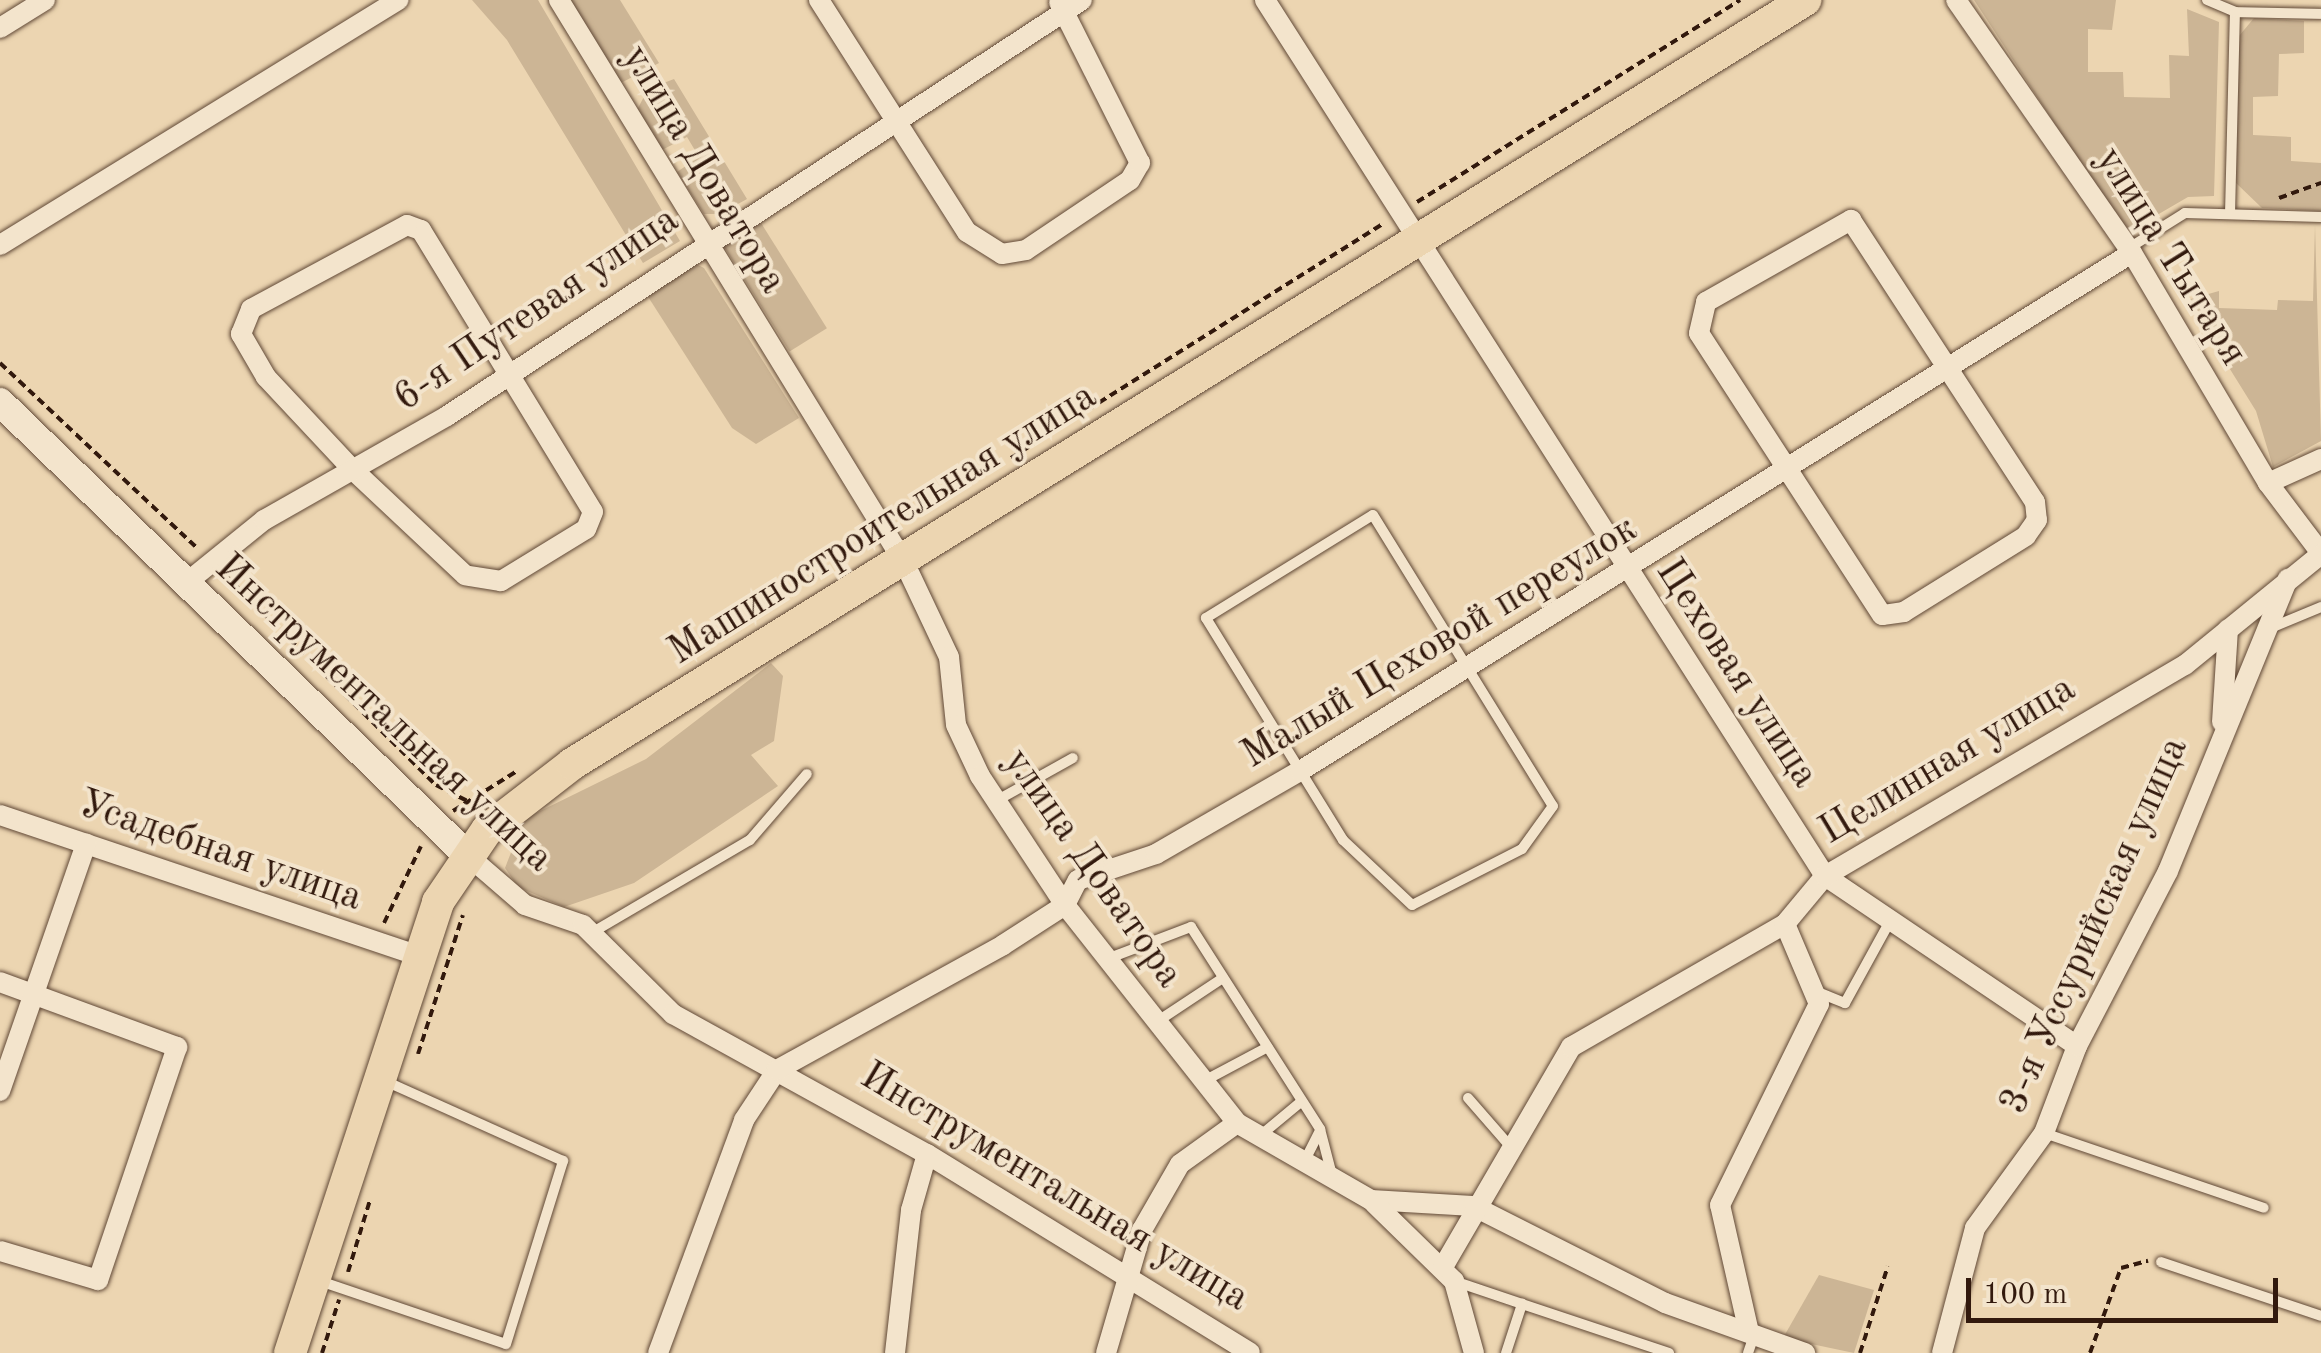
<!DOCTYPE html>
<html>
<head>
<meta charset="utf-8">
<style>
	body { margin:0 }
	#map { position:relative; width:2321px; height:1353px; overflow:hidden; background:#ecd5b1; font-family:"Old Standard TT",serif }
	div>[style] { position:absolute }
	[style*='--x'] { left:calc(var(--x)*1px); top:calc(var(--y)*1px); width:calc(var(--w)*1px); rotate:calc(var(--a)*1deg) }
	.green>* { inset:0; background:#ccb595; transform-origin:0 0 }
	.path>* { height:4px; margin-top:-2px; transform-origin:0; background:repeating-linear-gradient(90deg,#32190d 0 8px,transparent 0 13px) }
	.roads { filter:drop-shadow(0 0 2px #604836) drop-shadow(0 0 2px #604836) }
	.lane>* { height:10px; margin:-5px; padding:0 5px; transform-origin:5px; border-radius:5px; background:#f3e4cc }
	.street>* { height:20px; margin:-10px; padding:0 10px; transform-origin:10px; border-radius:10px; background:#f3e4cc }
	.secondary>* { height:28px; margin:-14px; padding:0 14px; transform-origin:14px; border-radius:14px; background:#f3e4cc }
	.primary>* { height:32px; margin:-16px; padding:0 16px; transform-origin:16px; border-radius:16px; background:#ecd5b1 }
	span { translate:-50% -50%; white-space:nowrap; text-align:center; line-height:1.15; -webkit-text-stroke:8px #f3e4cc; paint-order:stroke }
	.street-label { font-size:40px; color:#32190d }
	.scale { position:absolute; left:1966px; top:1278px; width:312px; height:45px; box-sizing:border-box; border:5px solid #32190d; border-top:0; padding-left:12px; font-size:30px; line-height:35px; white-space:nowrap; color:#32190d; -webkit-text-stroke:8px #f3e4cc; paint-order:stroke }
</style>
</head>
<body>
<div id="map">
	<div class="green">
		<i style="clip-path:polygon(472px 0,538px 0,680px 241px,643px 263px,507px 40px)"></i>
		<i style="clip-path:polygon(568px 0,620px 0,659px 63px,619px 84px)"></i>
		<i style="clip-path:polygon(1974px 0,2116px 0,2112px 30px,2088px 29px,2088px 72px,2123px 72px,2124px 97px,2170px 98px,2169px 55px,2189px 56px,2187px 9px,2219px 22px,2214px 196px,2188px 197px,2126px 233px)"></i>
		<i style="clip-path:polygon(2254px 18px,2304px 21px,2304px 53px,2279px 54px,2278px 96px,2253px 97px,2253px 135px,2291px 137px,2291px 161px,2321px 163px,2321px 211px,2262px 208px,2236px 183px,2239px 36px)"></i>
		<i style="clip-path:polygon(674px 79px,747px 199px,720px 214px,704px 214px,677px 172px,699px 157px,687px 137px,662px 150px,637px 110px,648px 89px)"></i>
		<i style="left:758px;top:218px;width:130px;height:44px;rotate:58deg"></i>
		<i style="clip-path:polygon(2315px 225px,2321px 441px,2273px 467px,2256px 411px,2187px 300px,2219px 291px,2219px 308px,2277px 310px,2278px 300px,2313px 301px)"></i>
		<i style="clip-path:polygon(690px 261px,704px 268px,799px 418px,756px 444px,732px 428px,645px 292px)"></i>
		<i style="clip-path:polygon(771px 663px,783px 676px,774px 741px,751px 755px,778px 786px,634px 883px,564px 907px,518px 887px,505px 868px,524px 819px,646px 759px)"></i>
		<i style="clip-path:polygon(1819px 1275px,1874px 1290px,1854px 1353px,1783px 1338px)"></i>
	</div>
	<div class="path">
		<i style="--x:2279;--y:198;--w:45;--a:-19.7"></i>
		<i style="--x:1417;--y:202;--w:381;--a:-32"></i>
		<i style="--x:0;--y:363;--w:270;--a:43.2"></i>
		<i style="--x:1011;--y:458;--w:441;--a:-32.2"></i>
		<i style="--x:225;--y:575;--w:298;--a:44.9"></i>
		<i style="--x:436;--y:785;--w:36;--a:27"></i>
		<i style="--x:453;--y:811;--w:75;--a:-32"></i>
		<i style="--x:384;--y:923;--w:85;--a:-64.3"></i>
		<i style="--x:418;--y:1054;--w:146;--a:-72.1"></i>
		<i style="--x:348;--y:1272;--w:75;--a:-73"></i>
		<i style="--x:322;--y:1353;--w:56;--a:-72.2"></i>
		<i style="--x:1860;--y:1353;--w:91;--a:-72.2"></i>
		<i style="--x:2090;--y:1353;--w:90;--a:-70"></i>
		<i style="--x:2121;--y:1268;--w:28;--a:-15"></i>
	</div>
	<div class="roads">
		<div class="lane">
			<i style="--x:2207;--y:0;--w:30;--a:23"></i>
			<i style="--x:2230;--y:214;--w:202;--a:-88.6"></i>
			<i style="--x:2235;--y:12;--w:86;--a:1.3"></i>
			<i style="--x:2129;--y:248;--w:66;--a:-32"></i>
			<i style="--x:2185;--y:213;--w:136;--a:1.7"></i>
			<i style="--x:1373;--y:515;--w:342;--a:58.3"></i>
			<i style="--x:1553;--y:806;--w:53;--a:125.8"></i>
			<i style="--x:1522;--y:849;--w:123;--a:153"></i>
			<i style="--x:1412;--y:905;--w:95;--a:-136.7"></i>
			<i style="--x:1343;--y:840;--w:261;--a:-121.7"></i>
			<i style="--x:1206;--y:618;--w:196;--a:-31.7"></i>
			<i style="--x:2273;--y:627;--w:52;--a:-22.6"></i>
			<i style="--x:996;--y:801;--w:88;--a:-29.2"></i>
			<i style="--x:593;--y:932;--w:182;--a:-30.4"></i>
			<i style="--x:750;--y:840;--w:87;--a:-49.2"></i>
			<i style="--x:1107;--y:959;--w:90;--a:-20.9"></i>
			<i style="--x:1191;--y:927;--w:240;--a:57.4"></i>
			<i style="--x:1320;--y:1129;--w:48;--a:75.4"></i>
			<i style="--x:1820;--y:993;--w:27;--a:22"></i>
			<i style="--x:1845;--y:1003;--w:91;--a:-61.2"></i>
			<i style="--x:1158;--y:1021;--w:78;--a:-33.5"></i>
			<i style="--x:1204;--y:1081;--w:72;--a:-28"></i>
			<i style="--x:1468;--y:1098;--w:62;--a:48.9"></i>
			<i style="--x:2044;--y:1133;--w:232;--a:18.8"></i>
			<i style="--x:1261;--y:1135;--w:53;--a:-39.7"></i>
			<i style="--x:1303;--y:1164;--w:38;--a:-63"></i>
			<i style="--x:2161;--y:1262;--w:169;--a:18.6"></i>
			<i style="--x:320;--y:1281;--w:196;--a:18.7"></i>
			<i style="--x:506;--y:1344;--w:192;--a:-72.7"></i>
			<i style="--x:563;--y:1161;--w:195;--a:-155.8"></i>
			<i style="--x:1454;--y:1281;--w:72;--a:18.7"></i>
			<i style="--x:1506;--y:1353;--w:52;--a:-71.9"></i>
			<i style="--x:1522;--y:1304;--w:155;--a:18.4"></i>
			<i style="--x:1748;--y:1353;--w:21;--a:-71"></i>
		</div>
		<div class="street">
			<i style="--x:559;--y:0;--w:662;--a:58.47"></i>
			<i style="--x:905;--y:564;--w:103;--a:64.7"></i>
			<i style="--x:949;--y:657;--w:68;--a:84.1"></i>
			<i style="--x:956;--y:725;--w:56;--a:64.8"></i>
			<i style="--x:980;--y:776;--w:154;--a:56.6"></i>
			<i style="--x:1065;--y:905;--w:278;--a:51.7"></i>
			<i style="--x:1237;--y:1123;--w:155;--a:29.9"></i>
			<i style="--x:1371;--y:1200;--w:102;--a:3.4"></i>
			<i style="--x:1473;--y:1206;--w:215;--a:26.8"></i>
			<i style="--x:1665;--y:1303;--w:149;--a:19.7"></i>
			<i style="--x:819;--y:0;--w:275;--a:57.5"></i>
			<i style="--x:967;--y:232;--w:41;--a:32.2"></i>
			<i style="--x:1002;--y:254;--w:24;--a:-9"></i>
			<i style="--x:1026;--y:250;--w:125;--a:-33.9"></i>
			<i style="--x:1130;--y:180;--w:20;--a:-60"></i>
			<i style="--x:1140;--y:163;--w:180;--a:-116.7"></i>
			<i style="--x:1265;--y:0;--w:1040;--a:57.41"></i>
			<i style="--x:1825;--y:876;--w:304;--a:34"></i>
			<i style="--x:1956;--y:0;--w:308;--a:55.2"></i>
			<i style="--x:2132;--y:253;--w:267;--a:59.4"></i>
			<i style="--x:2268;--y:483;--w:88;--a:52.9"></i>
			<i style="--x:0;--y:28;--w:53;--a:-31.9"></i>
			<i style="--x:1851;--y:220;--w:337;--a:56.9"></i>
			<i style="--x:2035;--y:502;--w:18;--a:84"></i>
			<i style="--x:2037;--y:520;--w:19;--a:125"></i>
			<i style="--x:2026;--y:536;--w:144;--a:148.1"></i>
			<i style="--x:1904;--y:612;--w:22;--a:172"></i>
			<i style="--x:1882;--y:615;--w:336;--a:-123"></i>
			<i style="--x:1699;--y:333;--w:32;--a:-77"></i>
			<i style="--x:1706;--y:302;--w:167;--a:-29.5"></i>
			<i style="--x:407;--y:225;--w:15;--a:20"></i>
			<i style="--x:421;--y:230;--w:330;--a:58.6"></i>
			<i style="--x:593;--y:512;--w:18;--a:112"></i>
			<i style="--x:586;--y:529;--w:100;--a:148.5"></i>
			<i style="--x:501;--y:581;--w:36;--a:-171"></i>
			<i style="--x:465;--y:575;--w:155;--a:-136.8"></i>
			<i style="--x:352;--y:469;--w:126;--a:-133.1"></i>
			<i style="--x:266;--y:377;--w:50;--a:-120.2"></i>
			<i style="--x:241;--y:334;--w:27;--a:-68"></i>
			<i style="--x:251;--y:309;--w:177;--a:-28.3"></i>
			<i style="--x:0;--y:245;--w:468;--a:-31.6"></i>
			<i style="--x:2268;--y:483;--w:58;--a:-24.4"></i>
			<i style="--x:185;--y:584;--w:102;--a:-39"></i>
			<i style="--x:264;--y:520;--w:210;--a:-29.6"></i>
			<i style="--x:447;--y:416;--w:759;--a:-33.23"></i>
			<i style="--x:2222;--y:722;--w:93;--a:-86.3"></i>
			<i style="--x:0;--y:815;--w:441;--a:18.6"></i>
			<i style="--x:466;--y:854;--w:78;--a:40.8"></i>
			<i style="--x:525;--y:905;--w:61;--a:19"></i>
			<i style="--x:583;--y:925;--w:127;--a:44.7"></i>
			<i style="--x:673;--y:1014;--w:290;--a:28.9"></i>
			<i style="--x:927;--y:1154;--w:379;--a:31.6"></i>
			<i style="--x:0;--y:982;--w:189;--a:20.2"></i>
			<i style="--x:177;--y:1047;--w:246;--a:108.7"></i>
			<i style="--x:98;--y:1280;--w:102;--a:-163.5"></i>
			<i style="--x:0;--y:1091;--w:262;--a:-70.8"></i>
			<i style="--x:1374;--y:1203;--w:112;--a:44.3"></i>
			<i style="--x:1454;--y:1281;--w:75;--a:74.5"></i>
			<i style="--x:1443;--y:1267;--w:255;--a:-59.8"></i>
			<i style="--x:1571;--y:1047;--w:247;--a:-29.9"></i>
			<i style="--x:1785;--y:924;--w:62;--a:-50.2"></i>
			<i style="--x:1825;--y:876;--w:417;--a:-30.4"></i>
			<i style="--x:2185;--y:665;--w:176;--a:-39.2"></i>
			<i style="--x:1748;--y:1328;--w:126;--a:-102.8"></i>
			<i style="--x:1720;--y:1205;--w:224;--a:-63.8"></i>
			<i style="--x:1819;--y:1004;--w:87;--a:-113"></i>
			<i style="--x:658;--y:1353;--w:248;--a:-69.7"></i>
			<i style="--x:744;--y:1120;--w:60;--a:-56.6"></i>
			<i style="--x:777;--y:1070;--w:258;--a:-28.9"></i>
			<i style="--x:1003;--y:945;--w:74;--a:-32.8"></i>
			<i style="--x:1065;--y:905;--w:28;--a:-63"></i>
			<i style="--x:1078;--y:880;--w:82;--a:-18.4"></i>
			<i style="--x:1156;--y:854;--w:166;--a:-30"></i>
			<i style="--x:1300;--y:771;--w:980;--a:-31.91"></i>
			<i style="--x:895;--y:1353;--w:144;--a:-83.6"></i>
			<i style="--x:911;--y:1210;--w:58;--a:-74.1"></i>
			<i style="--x:1106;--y:1353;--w:128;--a:-73.7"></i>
			<i style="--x:1142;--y:1230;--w:76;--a:-60.1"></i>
			<i style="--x:1180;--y:1164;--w:70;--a:-35.7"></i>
			<i style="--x:1942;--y:1353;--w:129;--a:-75.2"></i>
			<i style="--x:1975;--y:1228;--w:117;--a:-54"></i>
			<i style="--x:2044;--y:1133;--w:93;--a:-69.2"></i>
			<i style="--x:2077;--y:1046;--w:197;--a:-62.5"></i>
			<i style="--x:2168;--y:871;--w:316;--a:-67.7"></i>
		</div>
		<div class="secondary">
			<i style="--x:0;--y:402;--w:649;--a:44.13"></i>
		</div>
		<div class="primary">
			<i style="--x:290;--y:1353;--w:475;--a:-71.8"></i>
			<i style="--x:438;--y:902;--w:87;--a:-55.8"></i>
			<i style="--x:487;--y:830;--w:108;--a:-37.8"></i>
			<i style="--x:572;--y:764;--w:1451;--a:-31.78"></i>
		</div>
	</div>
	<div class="street-label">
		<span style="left:703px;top:170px;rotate:59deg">улица Доватора</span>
		<span style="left:2170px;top:257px;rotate:58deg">улица Тытаря</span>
		<span style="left:537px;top:310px;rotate:-34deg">6-я Путевая улица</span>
		<span style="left:883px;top:525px;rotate:-32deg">Машиностроительная улица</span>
		<span style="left:1440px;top:643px;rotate:-31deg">Малый Цеховой переулок</span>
		<span style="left:1736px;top:674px;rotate:57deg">Цеховая улица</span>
		<span style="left:383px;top:714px;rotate:43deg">Инструментальная улица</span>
		<span style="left:1948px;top:761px;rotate:-31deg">Целинная улица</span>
		<span style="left:220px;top:852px;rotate:19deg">Усадебная улица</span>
		<span style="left:1092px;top:869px;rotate:55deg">улица Доватора</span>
		<span style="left:2095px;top:926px;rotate:-66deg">3-я Уссурийская улица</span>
		<span style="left:1054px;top:1188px;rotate:31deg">Инструментальная улица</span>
	</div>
	<div class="scale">100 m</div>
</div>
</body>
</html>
